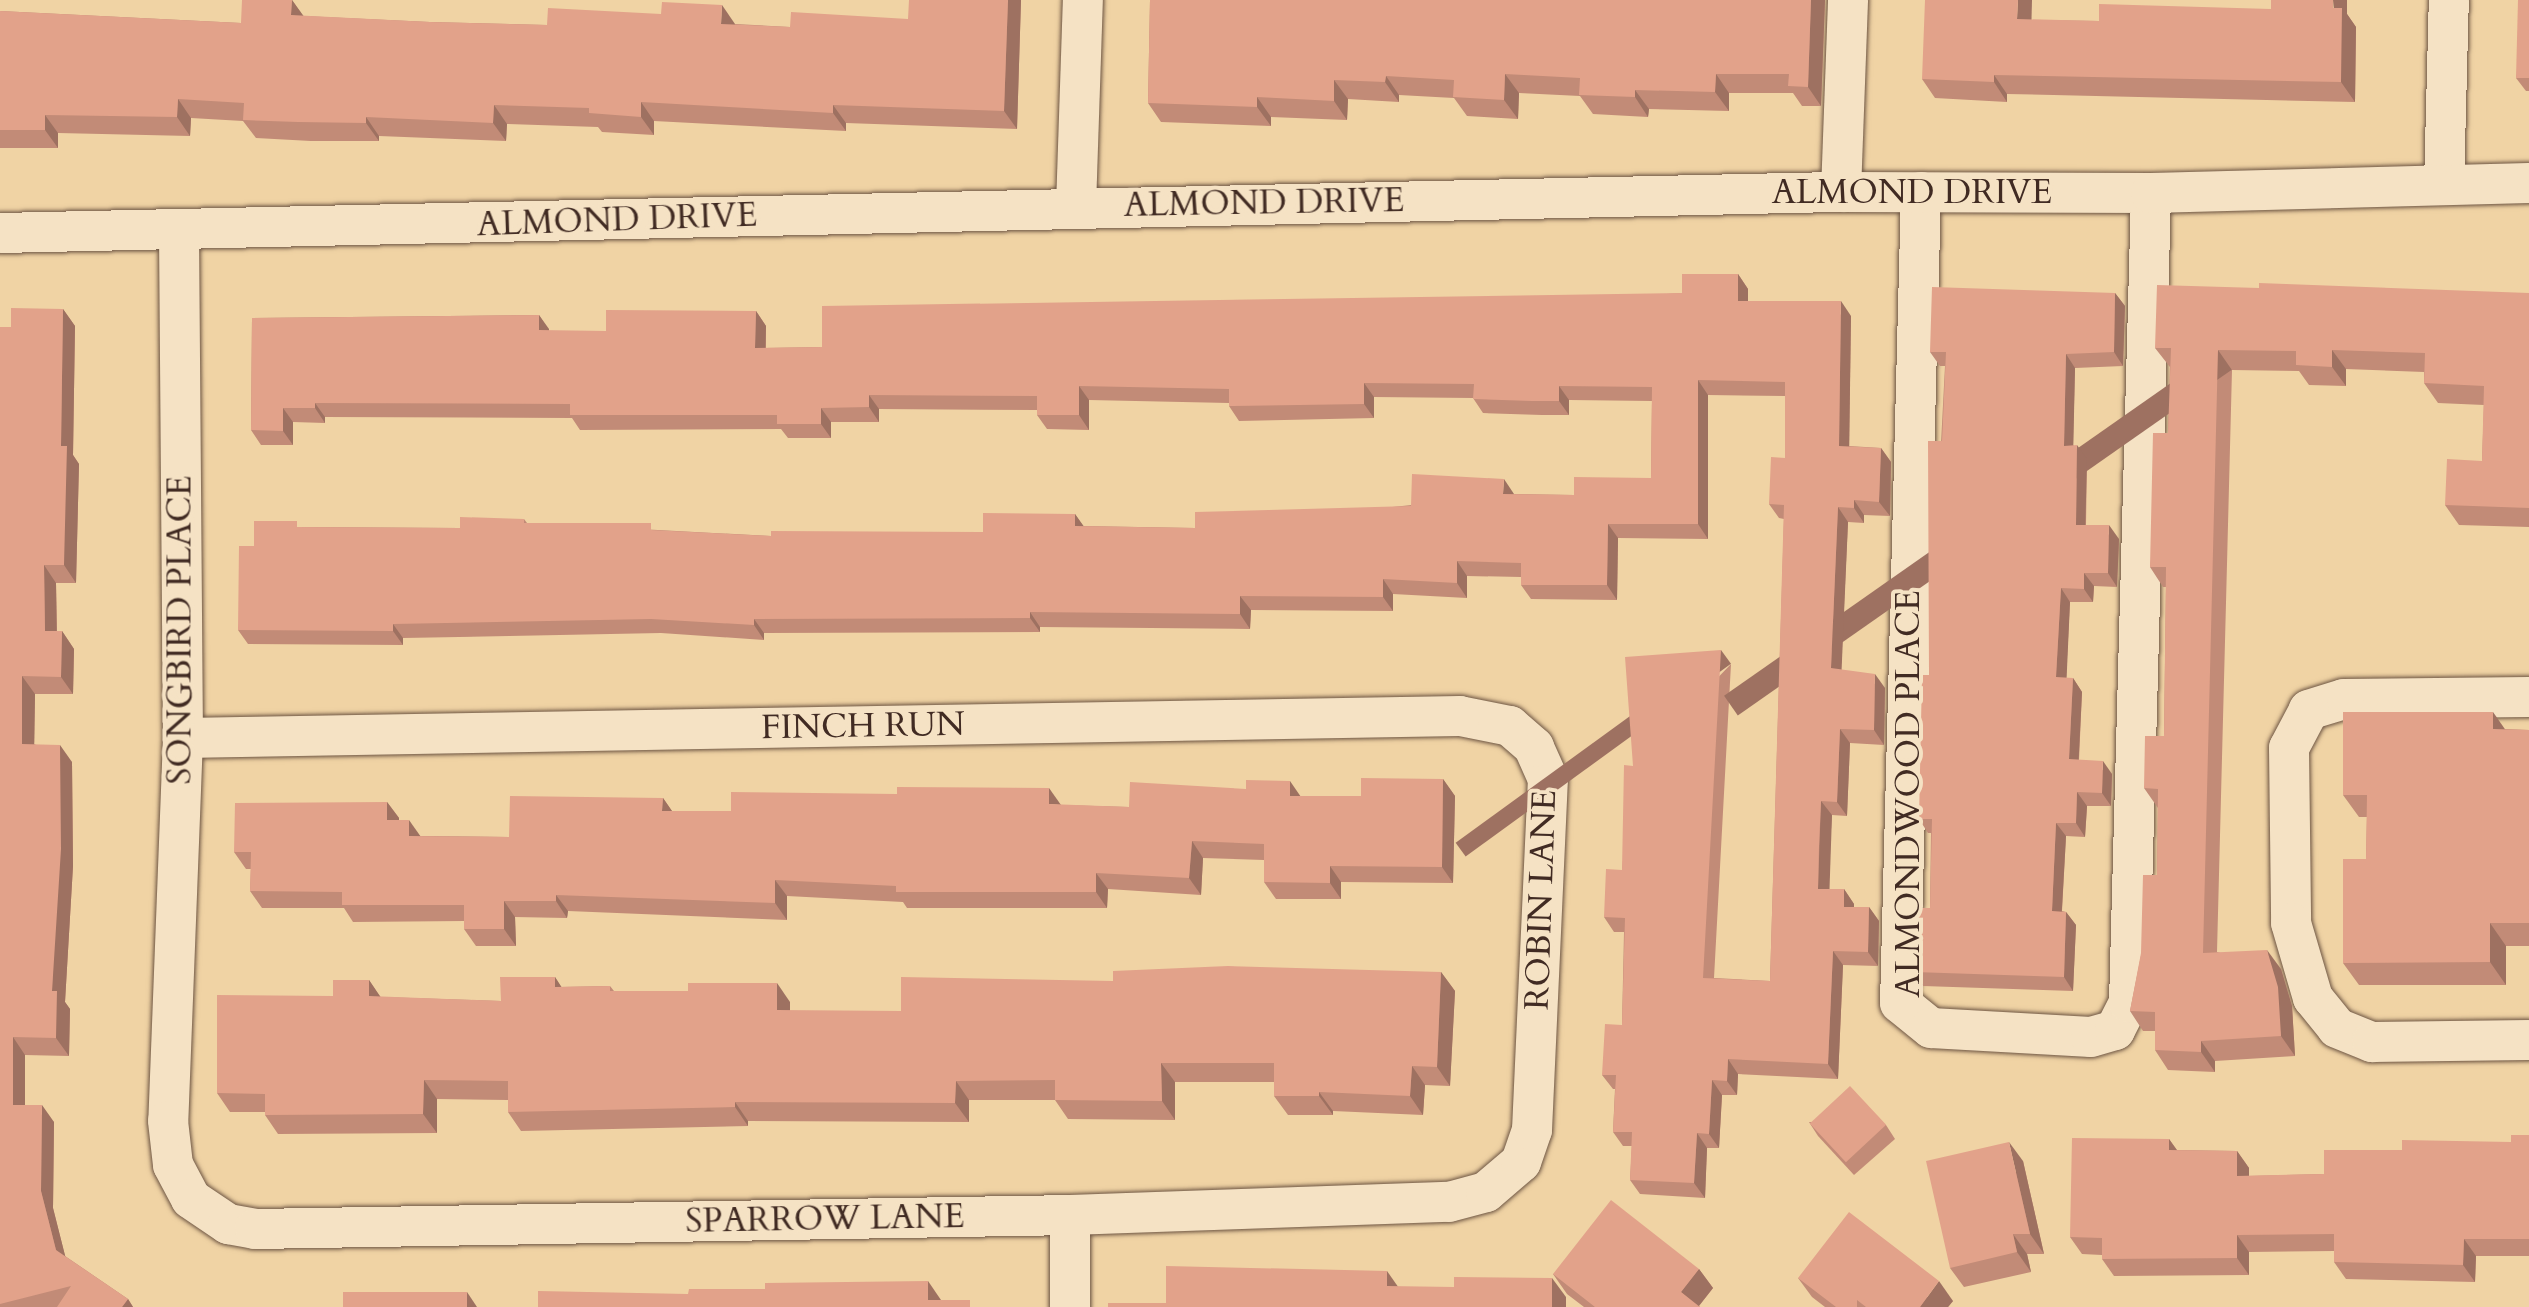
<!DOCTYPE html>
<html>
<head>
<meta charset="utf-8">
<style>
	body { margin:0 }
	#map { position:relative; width:2529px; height:1307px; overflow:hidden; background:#f0d3a4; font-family:Cardo,serif }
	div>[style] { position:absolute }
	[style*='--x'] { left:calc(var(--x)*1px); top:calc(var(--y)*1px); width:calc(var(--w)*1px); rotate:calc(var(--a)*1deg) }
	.roads { filter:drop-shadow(0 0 2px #6d5543) drop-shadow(0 0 2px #6d5543) }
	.street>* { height:40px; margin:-20px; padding:0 20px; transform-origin:20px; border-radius:20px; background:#f5e2c4 }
	.wall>* { inset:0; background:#c28b77 }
	.shaded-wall>* { inset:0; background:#9e7161; transform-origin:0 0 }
	.building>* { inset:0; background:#e2a28a; transform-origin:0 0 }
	span { translate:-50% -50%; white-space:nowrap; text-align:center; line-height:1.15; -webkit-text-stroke:8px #f5e2c4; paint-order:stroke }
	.street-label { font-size:34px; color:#412b23 }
</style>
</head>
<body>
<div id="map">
	<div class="roads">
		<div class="street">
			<i style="--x:2444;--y:185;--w:185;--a:-88.5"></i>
			<i style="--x:1841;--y:192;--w:192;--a:-87.9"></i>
			<i style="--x:1921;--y:192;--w:811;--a:91.48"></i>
			<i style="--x:1900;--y:1003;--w:40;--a:39"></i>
			<i style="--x:1931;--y:1028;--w:160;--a:3.2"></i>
			<i style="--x:2091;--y:1037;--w:25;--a:-16"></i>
			<i style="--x:2115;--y:1030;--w:30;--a:-63"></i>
			<i style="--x:2129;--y:1003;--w:810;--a:-88.44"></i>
			<i style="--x:1076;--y:207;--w:207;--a:-88.1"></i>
			<i style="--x:179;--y:231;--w:507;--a:89.55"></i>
			<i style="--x:183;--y:738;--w:383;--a:92.2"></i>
			<i style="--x:168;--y:1121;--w:44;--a:83.5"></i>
			<i style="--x:173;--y:1165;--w:38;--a:62"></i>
			<i style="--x:191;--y:1199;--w:45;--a:34"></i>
			<i style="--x:228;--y:1224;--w:27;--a:10"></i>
			<i style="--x:255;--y:1229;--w:815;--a:-0.98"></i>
			<i style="--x:1070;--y:1215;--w:379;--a:-2"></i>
			<i style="--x:1449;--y:1202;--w:38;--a:-15"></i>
			<i style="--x:1486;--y:1192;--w:46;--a:-40.6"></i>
			<i style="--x:1521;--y:1162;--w:34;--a:-71"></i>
			<i style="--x:1532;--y:1130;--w:351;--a:-87.4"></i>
			<i style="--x:1548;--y:779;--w:35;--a:-114"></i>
			<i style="--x:1534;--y:747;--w:32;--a:-139"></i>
			<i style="--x:1510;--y:726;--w:51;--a:-168.7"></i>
			<i style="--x:1460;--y:716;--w:1277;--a:179.01"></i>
			<i style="--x:0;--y:233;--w:1841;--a:-1.28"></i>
			<i style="--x:1841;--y:192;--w:310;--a:0.2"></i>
			<i style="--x:2151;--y:193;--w:378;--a:-1.5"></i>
			<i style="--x:2529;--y:697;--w:185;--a:179.4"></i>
			<i style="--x:2344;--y:699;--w:37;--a:163"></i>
			<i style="--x:2309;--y:710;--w:43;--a:117.8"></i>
			<i style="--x:2289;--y:748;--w:175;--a:89.3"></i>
			<i style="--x:2291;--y:923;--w:78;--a:73.7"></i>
			<i style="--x:2313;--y:998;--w:38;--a:51"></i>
			<i style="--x:2337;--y:1028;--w:38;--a:22"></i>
			<i style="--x:2372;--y:1042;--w:157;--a:-0.7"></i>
			<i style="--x:1070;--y:1307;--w:92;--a:-90"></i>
		</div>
	</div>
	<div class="wall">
		<i style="clip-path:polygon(292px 0,303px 16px,430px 22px,547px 25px,735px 24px,790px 27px,908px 19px,1021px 0,1017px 129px,846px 123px,846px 131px,654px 121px,654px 135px,602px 132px,598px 127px,507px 124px,506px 141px,379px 136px,379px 141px,311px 141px,256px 138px,243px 121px,191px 118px,190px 136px,58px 133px,58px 148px,0 148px,0 11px,241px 23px)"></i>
		<i style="clip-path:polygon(1150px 0,1825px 0,1821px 106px,1802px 106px,1793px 93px,1729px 93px,1729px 111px,1649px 109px,1648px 117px,1593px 114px,1580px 96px,1519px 93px,1518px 119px,1467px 116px,1454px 98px,1399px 95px,1399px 102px,1348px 99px,1347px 120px,1271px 117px,1271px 126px,1161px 122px,1148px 103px)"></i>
		<i style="clip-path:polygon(2529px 0,2529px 91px,2526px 91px,2516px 78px)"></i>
		<i style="clip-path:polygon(2347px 14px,2356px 27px,2355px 102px,2007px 94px,2007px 102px,1935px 98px,1922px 79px,2031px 20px,2099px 21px)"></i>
		<i style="clip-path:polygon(1738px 274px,1748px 289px,1748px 301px,1851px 316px,1849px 446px,1881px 448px,1891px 462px,1890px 516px,1864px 515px,1864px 523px,1848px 522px,1841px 670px,1885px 688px,1884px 745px,1850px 743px,1847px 816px,1832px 815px,1829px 860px,1829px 889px,1844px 889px,1854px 904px,1854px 907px,1869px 907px,1879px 921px,1878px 966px,1843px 965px,1838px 1079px,1738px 1074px,1737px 1095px,1722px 1095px,1719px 1148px,1707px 1148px,1705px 1198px,1640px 1194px,1630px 1180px,1632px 1146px,1623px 1146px,1613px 1132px,1615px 1089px,1613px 1089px,1602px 1075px,1622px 1025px,1624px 932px,1614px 932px,1604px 917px,1622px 870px,1633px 766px,1731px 664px,1714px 978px,1770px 981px,1784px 519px,1779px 518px,1769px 504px,1785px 458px,1785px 396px,1708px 395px,1708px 539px,1618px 538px,1617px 600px,1531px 599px,1521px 585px,1521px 577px,1467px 576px,1467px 598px,1393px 594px,1393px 611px,1251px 610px,1250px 629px,1040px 627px,1040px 632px,764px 633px,764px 640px,661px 633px,403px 638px,403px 645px,248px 644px,238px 630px,254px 546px,301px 527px,460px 528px,524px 519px,527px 523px,771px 536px,983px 532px,1075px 514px,1083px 526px,1195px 528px,1514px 494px,1574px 495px,1651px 478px,1652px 401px,1569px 400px,1569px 415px,1542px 415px,1483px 413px,1473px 398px,1374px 397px,1374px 418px,1239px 421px,1229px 406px,1229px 403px,1089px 400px,1089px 430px,1047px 429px,1037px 415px,1037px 410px,879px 409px,879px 422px,831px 422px,831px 438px,788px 438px,781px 429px,580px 430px,572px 418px,325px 417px,325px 423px,293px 422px,293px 445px,261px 445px,251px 430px,252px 318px,539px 315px,549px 331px,606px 331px,756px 311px,766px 326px,766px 348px,822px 347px,1682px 293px)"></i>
		<i style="clip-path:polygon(2115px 293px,2125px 306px,2123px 366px,2075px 368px,2073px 445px,2087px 459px,2086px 525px,2119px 539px,2117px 587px,2094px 586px,2093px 602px,2070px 602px,2066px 678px,2073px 678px,2082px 692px,2079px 760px,2112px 774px,2111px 806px,2087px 806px,2085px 837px,2066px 836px,2062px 911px,2066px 912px,2076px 925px,2073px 991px,1923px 986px,1914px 972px,1930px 908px,1931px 833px,1928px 833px,1919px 819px,1929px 675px,1945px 366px,1940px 366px,1930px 352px)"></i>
		<i style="clip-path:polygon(2529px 293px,2529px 527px,2459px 525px,2445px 505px,2482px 461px,2484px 405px,2438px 403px,2424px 383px,2424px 372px,2346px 369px,2346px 386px,2309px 385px,2299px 371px,2232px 370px,2217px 952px,2281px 969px,2292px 1006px,2295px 1056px,2215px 1061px,2215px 1072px,2168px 1070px,2155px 1050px,2155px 1031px,2143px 1031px,2130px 1011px,2157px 875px,2158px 808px,2144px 788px,2164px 736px,2166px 587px,2163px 587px,2150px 567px,2168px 433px,2170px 367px,2155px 348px)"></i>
		<i style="clip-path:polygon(63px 309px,75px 326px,73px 455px,79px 464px,76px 583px,56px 583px,57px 631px,62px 631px,74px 649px,73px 694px,35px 694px,34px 744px,72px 762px,73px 866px,65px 1002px,70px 1009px,69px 1056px,25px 1055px,25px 1105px,54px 1122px,53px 1208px,65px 1256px,128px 1299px,133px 1307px,0 1307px,0 327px,11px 327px)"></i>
		<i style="clip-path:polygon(2505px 729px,2529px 730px,2529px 946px,2506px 946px,2506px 985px,2359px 985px,2343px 963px,2366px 859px,2367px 817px,2359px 817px,2343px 795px)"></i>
		<i style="clip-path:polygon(1443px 779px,1455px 796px,1453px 883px,1341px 882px,1341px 899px,1276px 899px,1264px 882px,1264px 860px,1203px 858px,1201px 895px,1108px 889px,1107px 908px,907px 908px,903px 902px,787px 896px,787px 920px,568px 911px,567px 918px,515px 917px,516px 946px,476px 946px,464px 929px,464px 921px,353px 922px,344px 908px,262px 908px,250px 891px,251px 869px,246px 869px,234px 852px,387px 802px,399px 818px,399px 820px,420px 836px,509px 837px,663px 798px,672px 811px,731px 811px,1061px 805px,1129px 807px,1300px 796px,1361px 796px)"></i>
		<i style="clip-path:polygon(1441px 972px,1455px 991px,1450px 1086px,1425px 1085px,1423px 1115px,1333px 1111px,1333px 1115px,1288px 1115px,1274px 1096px,1274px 1082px,1175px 1082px,1175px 1120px,1068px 1119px,1055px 1100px,969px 1100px,969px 1122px,748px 1121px,748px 1126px,521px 1131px,508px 1112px,508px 1100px,437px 1099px,437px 1133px,278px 1134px,265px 1115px,265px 1112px,230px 1112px,217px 1093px,333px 996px,369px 980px,380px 997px,501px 1001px,555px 977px,561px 987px,610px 986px,614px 991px,790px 1002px,790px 1011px,901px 1011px,1113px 981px)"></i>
		<i style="clip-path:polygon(1809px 1122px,1886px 1125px,1895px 1139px,1854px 1175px,1818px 1136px)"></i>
		<i style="clip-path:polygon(2529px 1135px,2529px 1256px,2476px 1256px,2475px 1282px,2346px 1279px,2334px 1262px,2334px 1251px,2249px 1252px,2249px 1275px,2114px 1276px,2102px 1259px,2102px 1255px,2082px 1254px,2070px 1237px,2169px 1139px,2177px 1150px,2237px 1151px,2249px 1168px,2249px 1176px,2324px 1174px,2402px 1150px,2511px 1142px)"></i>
		<i style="clip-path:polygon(2023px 1161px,2044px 1254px,2027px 1254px,2031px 1272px,1964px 1287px,1950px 1268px)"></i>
		<i style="clip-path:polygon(1699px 1269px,1713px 1288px,1699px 1306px,1700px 1307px,1584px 1307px,1567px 1294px,1553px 1274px)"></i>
		<i style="clip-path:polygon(1798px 1278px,1953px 1301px,1948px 1307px,1825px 1307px,1812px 1297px)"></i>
	</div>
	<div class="shaded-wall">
		<i style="clip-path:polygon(292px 0,305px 18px,291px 15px)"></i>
		<i style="clip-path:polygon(1008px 0,1021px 0,1017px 129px,1004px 111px)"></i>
		<i style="clip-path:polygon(1811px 0,1825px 0,1821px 106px,1808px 87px)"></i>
		<i style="clip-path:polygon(2018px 0,2032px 0,2031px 39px,2017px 19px)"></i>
		<i style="clip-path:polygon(2333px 0,2347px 0,2347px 14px,2356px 27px,2355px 102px,2341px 82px)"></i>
		<i style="clip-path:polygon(722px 5px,735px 24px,734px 42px,721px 24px)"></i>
		<i style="clip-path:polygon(1505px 74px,1519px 93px,1518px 119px,1504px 100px)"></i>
		<i style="clip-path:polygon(1716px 74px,1729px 93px,1729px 111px,1715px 92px)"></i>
		<i style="clip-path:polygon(1994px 75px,2007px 94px,2007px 102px,1994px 82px)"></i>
		<i style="clip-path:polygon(1386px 76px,1399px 95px,1399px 102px,1385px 82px)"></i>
		<i style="clip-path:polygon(1334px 80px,1348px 99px,1347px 120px,1334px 101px)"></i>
		<i style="clip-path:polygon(1635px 90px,1649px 109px,1648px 117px,1635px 97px)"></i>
		<i style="clip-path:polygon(1257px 97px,1271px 117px,1271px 126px,1257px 107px)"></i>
		<i style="clip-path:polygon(178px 99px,191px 118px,190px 136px,177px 117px)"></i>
		<i style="clip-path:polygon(641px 102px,654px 121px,654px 135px,641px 117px)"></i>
		<i style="clip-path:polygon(494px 105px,507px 124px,506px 141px,493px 123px)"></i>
		<i style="clip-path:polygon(833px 105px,846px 123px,846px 131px,833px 113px)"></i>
		<i style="clip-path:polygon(45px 115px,58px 133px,58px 148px,45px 130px)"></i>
		<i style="clip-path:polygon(366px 117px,379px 136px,379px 141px,366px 123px)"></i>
		<i style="clip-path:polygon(1738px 274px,1748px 289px,1748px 315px,1738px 301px)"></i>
		<i style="clip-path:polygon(2115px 293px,2125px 306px,2123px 366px,2114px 352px)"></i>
		<i style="clip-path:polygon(1841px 301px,1851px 316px,1849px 461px,1839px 446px)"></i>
		<i style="clip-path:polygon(63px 309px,75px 326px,73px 455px,79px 464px,76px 583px,64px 565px,61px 446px)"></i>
		<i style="clip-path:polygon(756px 311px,766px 326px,765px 363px,755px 348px)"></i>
		<i style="clip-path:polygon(539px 315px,549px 329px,549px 345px,539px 330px)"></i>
		<i style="left:2218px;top:350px;width:24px;height:603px;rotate:55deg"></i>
		<i style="clip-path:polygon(2332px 350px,2346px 369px,2346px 386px,2332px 367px)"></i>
		<i style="clip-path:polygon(2066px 354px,2075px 368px,2073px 459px,2064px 446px)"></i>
		<i style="clip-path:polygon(1698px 380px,1708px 395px,1708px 539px,1698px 524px)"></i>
		<i style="clip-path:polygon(1364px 383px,1374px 397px,1374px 418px,1364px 404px)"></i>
		<i style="clip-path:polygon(1079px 386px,1089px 400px,1089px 430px,1079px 415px)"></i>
		<i style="clip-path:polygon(1559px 386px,1569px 400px,1569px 415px,1559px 401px)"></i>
		<i style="clip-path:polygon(869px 395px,879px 409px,879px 422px,869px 407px)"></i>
		<i style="clip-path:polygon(315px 403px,325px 417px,325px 423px,315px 408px)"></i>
		<i style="clip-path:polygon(283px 408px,293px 422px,293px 445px,283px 431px)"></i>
		<i style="clip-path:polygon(821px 408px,831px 422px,831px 438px,821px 424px)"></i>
		<i style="clip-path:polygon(2077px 445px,2087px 459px,2085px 538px,2076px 525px)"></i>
		<i style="clip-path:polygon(1881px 448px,1891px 462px,1890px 516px,1879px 502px)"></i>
		<i style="clip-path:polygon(1504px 479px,1514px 494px,1513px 508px,1503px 494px)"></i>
		<i style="clip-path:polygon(1854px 500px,1864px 515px,1864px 523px,1854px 508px)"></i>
		<i style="clip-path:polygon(1838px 507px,1848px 522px,1841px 683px,1831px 668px)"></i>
		<i style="clip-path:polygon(1075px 514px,1085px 528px,1075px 526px)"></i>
		<i style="clip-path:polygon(1608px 524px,1618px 538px,1617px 600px,1607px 585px)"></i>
		<i style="clip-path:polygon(2109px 525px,2119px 539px,2117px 587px,2108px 573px)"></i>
		<i style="clip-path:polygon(1457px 561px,1467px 576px,1467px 598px,1457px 583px)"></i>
		<i style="clip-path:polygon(44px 565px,56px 583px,57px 649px,45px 631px)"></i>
		<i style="clip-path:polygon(2084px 573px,2094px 586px,2093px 602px,2084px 589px)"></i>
		<i style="clip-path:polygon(1383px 579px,1393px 594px,1393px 611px,1383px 597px)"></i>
		<i style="clip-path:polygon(2061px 588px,2070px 602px,2066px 691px,2056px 677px)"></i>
		<i style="clip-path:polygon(1240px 596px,1251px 610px,1250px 629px,1240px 614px)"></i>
		<i style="clip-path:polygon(1030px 612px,1040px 627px,1040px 632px,1030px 618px)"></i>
		<i style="clip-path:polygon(754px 619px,764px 633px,764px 640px,754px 625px)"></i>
		<i style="clip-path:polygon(393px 624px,403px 638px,403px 645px,393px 631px)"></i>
		<i style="clip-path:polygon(62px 631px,74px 649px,73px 694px,61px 677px)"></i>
		<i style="left:1721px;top:650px;width:17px;height:328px;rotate:54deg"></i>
		<i style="clip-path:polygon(1875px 674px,1885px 688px,1884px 745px,1874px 730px)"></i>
		<i style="clip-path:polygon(22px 676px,35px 694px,34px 762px,22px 744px)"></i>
		<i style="clip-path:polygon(2073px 678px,2082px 692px,2078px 772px,2069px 759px)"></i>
		<i style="clip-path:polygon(2493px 712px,2509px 735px,2493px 729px)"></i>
		<i style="clip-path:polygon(1840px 729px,1850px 743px,1847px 816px,1837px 802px)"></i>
		<i style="clip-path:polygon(60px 745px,72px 762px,73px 866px,65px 1002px,70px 1009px,69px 1056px,56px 1038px,52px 991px)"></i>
		<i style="clip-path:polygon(2103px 761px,2112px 774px,2111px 806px,2102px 793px)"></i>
		<i style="clip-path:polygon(1443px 779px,1455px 796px,1453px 883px,1442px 867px)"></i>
		<i style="clip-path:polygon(1290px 781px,1301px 797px,1290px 796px)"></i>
		<i style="clip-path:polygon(1049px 788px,1061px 805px,1049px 804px)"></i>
		<i style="clip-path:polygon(2077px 792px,2087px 806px,2085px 837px,2076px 823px)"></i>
		<i style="clip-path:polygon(663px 798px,674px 814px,662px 811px)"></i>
		<i style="clip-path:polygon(1821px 801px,1832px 815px,1829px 904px,1818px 889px)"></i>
		<i style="clip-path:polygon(387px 802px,399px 818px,399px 837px,387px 820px)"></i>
		<i style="clip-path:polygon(409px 820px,421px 837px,409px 836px)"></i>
		<i style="clip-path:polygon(2056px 823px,2066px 836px,2061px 925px,2052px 911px)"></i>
		<i style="clip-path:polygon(1192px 841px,1203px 858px,1201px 895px,1189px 878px)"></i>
		<i style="clip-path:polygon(1330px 866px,1341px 882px,1341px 899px,1330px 883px)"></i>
		<i style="clip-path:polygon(1096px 873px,1108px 889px,1107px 908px,1096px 892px)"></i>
		<i style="clip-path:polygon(775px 880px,787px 896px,787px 920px,775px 903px)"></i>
		<i style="clip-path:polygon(1844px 889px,1854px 904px,1854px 921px,1844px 907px)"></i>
		<i style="clip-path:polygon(556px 895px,568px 911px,567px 918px,556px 901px)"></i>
		<i style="clip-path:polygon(504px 901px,515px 917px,516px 946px,504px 929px)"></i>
		<i style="clip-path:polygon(1869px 907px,1879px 921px,1878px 966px,1868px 952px)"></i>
		<i style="clip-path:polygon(2066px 912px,2076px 925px,2073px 991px,2064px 977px)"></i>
		<i style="clip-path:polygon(2490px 923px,2506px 946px,2506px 985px,2490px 962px)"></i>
		<i style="clip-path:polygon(2267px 950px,2281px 969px,2292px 1006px,2295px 1056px,2281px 1036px)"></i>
		<i style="clip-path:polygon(1833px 951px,1843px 965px,1838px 1079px,1828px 1064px)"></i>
		<i style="clip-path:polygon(1441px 972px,1455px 991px,1450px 1086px,1437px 1067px)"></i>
		<i style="clip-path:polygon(555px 977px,568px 997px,555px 987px)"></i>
		<i style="clip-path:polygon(369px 980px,382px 999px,369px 996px)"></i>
		<i style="clip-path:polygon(777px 983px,790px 1002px,790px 1030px,777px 1010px)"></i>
		<i style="clip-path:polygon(13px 1037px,25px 1055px,25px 1122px,13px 1105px)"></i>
		<i style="clip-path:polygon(2201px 1041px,2215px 1061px,2215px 1072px,2201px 1052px)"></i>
		<i style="clip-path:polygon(1728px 1059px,1738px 1074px,1737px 1095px,1727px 1081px)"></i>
		<i style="clip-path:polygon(1161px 1063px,1175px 1082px,1175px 1120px,1162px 1101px)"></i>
		<i style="clip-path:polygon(1412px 1066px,1425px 1085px,1423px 1115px,1410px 1096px)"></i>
		<i style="clip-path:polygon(424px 1080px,437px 1099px,437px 1133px,423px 1114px)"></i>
		<i style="clip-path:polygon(1712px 1080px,1722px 1095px,1719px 1148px,1709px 1134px)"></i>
		<i style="clip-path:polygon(956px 1081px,969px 1100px,969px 1122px,955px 1103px)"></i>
		<i style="clip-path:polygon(1319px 1092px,1333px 1111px,1333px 1115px,1319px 1096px)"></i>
		<i style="clip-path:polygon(735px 1102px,748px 1121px,748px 1126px,735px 1107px)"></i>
		<i style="clip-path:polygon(42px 1105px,54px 1122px,53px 1208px,68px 1267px,56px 1250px,41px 1191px)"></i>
		<i style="clip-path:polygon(1697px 1133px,1707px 1148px,1705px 1198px,1694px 1183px)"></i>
		<i style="clip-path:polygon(2169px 1139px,2181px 1156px,2169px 1150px)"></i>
		<i style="clip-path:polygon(2009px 1142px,2023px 1161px,2044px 1254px,2030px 1234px)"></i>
		<i style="clip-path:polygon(2237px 1151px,2249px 1168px,2249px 1193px,2237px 1176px)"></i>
		<i style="clip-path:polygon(2013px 1234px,2027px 1254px,2031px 1272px,2017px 1252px)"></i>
		<i style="clip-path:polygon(2237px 1235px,2249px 1252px,2249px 1275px,2237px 1258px)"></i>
		<i style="clip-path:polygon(2464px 1239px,2476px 1256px,2475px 1282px,2463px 1265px)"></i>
		<i style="clip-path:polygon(1699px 1269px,1713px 1288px,1698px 1307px,1681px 1292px)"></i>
		<i style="clip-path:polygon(1387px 1271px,1401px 1291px,1387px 1286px)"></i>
		<i style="clip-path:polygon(1552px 1278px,1566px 1297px,1566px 1307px,1552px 1307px)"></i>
		<i style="clip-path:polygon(928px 1281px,941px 1300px,928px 1300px)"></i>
		<i style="clip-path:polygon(1939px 1281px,1953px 1301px,1948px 1307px,1920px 1307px)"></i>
		<i style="clip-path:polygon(467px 1292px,477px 1307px,467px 1307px)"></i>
		<i style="clip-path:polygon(128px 1299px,133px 1307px,122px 1307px)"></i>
	</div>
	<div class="building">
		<i style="clip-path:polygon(242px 0,292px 0,291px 15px,430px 22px,547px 25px,548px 8px,661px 14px,662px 2px,722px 5px,721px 24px,790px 27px,791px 12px,908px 19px,909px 0,1008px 0,1004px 111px,833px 105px,833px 113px,641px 102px,641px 117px,589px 113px,589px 108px,494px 105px,493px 123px,366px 117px,366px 123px,298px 122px,243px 120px,244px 103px,178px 99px,177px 117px,45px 115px,45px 130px,0 130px,0 11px,241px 23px)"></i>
		<i style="clip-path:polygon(1150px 0,1811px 0,1808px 87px,1788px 86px,1789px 74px,1716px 74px,1715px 92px,1635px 90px,1635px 97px,1579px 95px,1580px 78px,1505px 74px,1504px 100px,1453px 97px,1454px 80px,1386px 76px,1385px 82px,1334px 80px,1334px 101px,1257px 97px,1257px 107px,1148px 103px)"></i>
		<i style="clip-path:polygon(1925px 0,2018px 0,2017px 19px,2099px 21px,2099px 4px,2271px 9px,2271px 0,2333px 0,2333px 8px,2342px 8px,2341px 82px,1994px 75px,1994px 82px,1922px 79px)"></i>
		<i style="clip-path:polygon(2518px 0,2529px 0,2529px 78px,2516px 78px)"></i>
		<i style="clip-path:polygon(1682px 274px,1738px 274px,1738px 301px,1841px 301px,1839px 446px,1881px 448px,1879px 502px,1854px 500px,1854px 508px,1838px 507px,1831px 668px,1875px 674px,1874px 730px,1840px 729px,1837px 802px,1821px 801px,1819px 846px,1818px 889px,1844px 889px,1844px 907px,1869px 907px,1868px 952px,1833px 951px,1828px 1064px,1728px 1059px,1727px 1081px,1712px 1080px,1709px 1134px,1697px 1133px,1694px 1183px,1630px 1180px,1632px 1132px,1613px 1132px,1616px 1075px,1602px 1075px,1605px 1024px,1622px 1025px,1625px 918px,1604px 917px,1606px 869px,1622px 870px,1624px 765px,1633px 766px,1625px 657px,1721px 650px,1703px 978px,1770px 981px,1784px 505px,1769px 504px,1771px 457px,1785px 458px,1785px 382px,1698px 380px,1698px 524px,1608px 524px,1607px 585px,1521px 585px,1521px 563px,1457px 561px,1457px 583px,1383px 579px,1383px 597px,1240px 596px,1240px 614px,1030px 612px,1030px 618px,754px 619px,754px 625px,651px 619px,393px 624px,393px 631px,238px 630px,239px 546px,254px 546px,254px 521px,297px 521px,297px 527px,460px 528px,460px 517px,524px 519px,524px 523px,651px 523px,651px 530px,771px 536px,771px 531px,983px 532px,983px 513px,1075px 514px,1075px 526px,1195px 528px,1195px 512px,1411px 506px,1412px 474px,1504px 479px,1503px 494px,1574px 495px,1574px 477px,1651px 478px,1652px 387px,1559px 386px,1559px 401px,1532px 401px,1473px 399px,1474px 384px,1364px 383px,1364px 404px,1229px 406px,1229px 389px,1079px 386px,1079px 415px,1037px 415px,1037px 396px,869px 395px,869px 407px,821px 408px,821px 424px,777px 424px,777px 415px,570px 415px,570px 404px,315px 403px,315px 408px,283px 408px,283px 431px,251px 430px,252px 318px,539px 315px,539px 330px,606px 331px,606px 310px,756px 311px,755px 348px,822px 347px,822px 306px,1682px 293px)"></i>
		<i style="clip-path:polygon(2259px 283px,2529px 293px,2529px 508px,2445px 505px,2447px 459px,2482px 461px,2484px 386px,2424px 383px,2425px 353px,2332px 350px,2332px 367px,2296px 365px,2296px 351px,2218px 350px,2203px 953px,2267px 950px,2278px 987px,2281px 1036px,2201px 1041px,2201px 1052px,2155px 1050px,2155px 1012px,2130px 1011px,2141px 953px,2143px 875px,2157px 875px,2158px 789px,2144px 788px,2145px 736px,2164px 736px,2166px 567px,2150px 567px,2153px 433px,2168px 433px,2171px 348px,2155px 348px,2157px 285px,2259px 288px)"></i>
		<i style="clip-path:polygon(1932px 287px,2115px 293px,2114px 352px,2066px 354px,2064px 446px,2077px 445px,2076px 525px,2109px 525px,2108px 573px,2084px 573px,2084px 589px,2061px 588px,2056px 677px,2073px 678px,2069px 759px,2103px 761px,2102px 793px,2077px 792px,2076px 823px,2056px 823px,2052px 911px,2066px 912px,2064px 977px,1914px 972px,1916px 908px,1930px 908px,1932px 819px,1919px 819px,1922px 675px,1929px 675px,1928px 441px,1942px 441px,1946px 352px,1930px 352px)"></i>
		<i style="clip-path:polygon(11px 308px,63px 309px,61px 446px,67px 446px,64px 565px,44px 565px,45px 631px,62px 631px,61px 677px,22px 676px,22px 744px,60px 745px,61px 849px,52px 991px,57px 991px,56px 1038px,13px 1037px,13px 1105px,42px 1105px,41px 1191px,56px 1250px,128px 1299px,122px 1307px,57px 1307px,71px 1286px,0 1304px,0 327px,11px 327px)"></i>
		<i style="clip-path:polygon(2343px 712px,2493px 712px,2493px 729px,2529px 730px,2529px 923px,2490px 923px,2490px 962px,2343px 963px,2343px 859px,2366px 859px,2367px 795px,2343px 795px)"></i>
		<i style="clip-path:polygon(1361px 778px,1443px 779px,1442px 867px,1330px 866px,1330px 883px,1264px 882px,1264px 844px,1192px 841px,1189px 878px,1096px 873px,1096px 892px,896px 892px,896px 886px,775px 880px,775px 903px,556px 895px,556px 901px,504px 901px,504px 929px,464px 929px,464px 905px,342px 905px,342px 892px,250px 891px,251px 852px,234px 852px,235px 803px,387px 802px,387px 820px,409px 820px,409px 836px,509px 837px,510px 796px,663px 798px,662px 811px,731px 811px,731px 792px,897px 794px,897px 787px,1049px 788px,1049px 804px,1129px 807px,1130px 782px,1246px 789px,1246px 780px,1290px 781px,1290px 796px,1361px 796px)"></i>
		<i style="clip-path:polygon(1228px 966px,1441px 972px,1437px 1067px,1412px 1066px,1410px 1096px,1319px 1092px,1319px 1096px,1274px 1096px,1274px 1063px,1161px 1063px,1162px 1101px,1055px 1100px,1055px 1080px,956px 1081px,955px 1103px,735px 1102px,735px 1107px,508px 1112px,508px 1081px,424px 1080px,423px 1114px,265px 1115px,265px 1094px,217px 1093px,217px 995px,333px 996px,333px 980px,369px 980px,369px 996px,501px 1001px,500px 977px,555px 977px,555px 987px,610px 986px,610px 991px,688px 991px,688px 983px,777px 983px,777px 1010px,901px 1011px,901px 977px,1113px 981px,1113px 971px)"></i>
		<i style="left:1850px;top:1086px;width:53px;height:55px;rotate:47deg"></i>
		<i style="clip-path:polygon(2511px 1135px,2529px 1135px,2529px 1239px,2464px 1239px,2463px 1265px,2334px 1262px,2334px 1234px,2237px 1235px,2237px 1258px,2102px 1259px,2102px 1238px,2070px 1237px,2072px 1138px,2169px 1139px,2169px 1150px,2237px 1151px,2237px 1176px,2324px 1174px,2324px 1150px,2402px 1150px,2402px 1140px,2511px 1142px)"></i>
		<i style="clip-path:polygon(2009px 1142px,2030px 1234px,2013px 1234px,2017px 1252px,1950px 1268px,1926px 1161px)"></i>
		<i style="clip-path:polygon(1611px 1200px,1699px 1269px,1681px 1292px,1700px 1307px,1595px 1307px,1553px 1274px)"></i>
		<i style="clip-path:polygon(1849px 1212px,1939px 1281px,1920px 1307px,1866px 1307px,1857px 1300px,1857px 1307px,1836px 1307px,1798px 1278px)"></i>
		<i style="clip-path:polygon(1166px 1266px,1387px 1271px,1387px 1286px,1454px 1287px,1454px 1277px,1552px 1278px,1552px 1307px,1108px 1307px,1108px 1303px,1166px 1303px)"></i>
		<i style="clip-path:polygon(928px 1281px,928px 1300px,970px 1300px,970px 1307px,538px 1307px,538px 1291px,688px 1294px,689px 1289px,765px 1289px,765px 1283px)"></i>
		<i style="left:343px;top:1292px;width:124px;height:15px"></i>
	</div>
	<div class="street-label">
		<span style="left:1912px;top:193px">ALMOND DRIVE</span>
		<span style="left:1264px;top:203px;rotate:-1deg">ALMOND DRIVE</span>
		<span style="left:617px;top:220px;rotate:-2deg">ALMOND DRIVE</span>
		<span style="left:180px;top:630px;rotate:-90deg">SONGBIRD PLACE</span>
		<span style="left:863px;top:726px;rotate:-1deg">FINCH RUN</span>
		<span style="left:1909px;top:794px;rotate:-90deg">ALMONDWOOD PLACE</span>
		<span style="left:1541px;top:900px;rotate:-88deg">ROBIN LANE</span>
		<span style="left:825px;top:1219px;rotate:-1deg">SPARROW LANE</span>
	</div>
</div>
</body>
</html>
